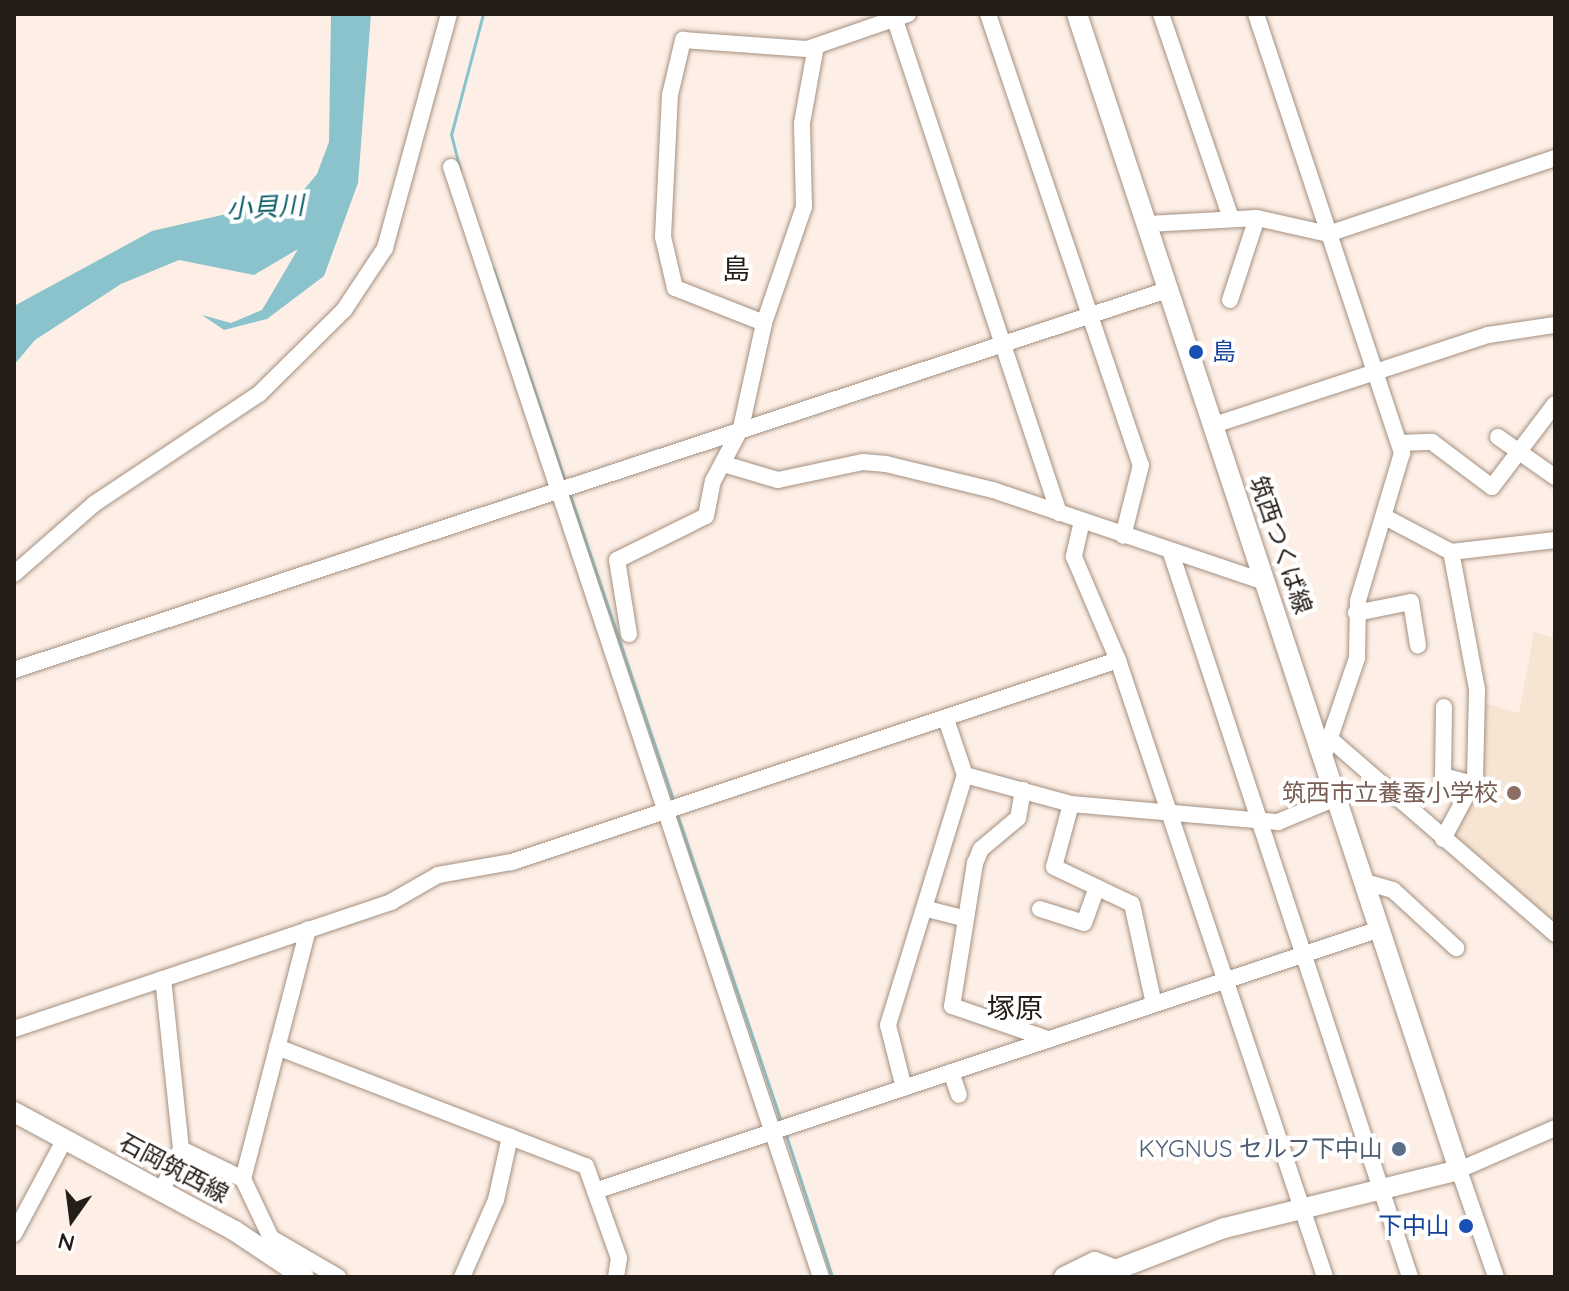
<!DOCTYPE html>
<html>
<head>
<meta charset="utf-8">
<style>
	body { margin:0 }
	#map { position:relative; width:1569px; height:1291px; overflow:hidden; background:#fdefe5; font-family:Quicksand,"Noto Sans JP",sans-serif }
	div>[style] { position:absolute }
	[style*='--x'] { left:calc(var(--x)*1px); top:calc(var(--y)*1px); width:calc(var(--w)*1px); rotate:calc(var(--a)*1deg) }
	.education>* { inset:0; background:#f7e5d4 }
	.water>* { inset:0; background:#8ac3cb }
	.stream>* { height:3px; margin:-1.5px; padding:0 1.5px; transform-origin:1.5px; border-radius:1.5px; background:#8ac3cb }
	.roads { filter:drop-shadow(0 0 2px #a49080) drop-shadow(0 0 2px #a49080) }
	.minor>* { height:16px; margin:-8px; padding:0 8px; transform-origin:8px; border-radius:8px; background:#fff }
	.major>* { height:20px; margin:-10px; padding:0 10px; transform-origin:10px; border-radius:10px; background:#fff }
	.dots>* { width:22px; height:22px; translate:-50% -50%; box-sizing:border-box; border:4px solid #fff; border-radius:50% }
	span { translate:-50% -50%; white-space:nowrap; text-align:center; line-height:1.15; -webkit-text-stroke:8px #fff; paint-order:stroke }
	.transit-label { font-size:24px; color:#164399 }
	.left { translate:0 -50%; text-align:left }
	.right { translate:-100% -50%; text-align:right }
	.street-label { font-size:24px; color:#251d17 }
	.education-label { font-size:24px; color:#785e54 }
	.service-label { font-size:24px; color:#4e5e75 }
	.water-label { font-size:26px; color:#0b5d65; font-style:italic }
	.quarter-label { font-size:28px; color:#251d17 }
	.frame { position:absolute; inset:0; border:16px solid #251d17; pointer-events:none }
	.north { position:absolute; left:32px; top:1179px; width:80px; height:80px; -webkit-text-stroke:6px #fff; paint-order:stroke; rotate:194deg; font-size:22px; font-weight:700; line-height:32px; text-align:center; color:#251d17 }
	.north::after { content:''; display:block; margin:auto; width:28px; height:36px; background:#251d17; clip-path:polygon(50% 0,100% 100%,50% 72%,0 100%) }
</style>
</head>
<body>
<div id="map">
	<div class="education">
		<i style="clip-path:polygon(1534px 632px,1555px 638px,1555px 926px,1452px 835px,1467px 808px,1481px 702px,1519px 713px)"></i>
	</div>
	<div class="water">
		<i style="clip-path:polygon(331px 14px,371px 14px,358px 183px,324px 276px,267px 319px,224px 330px,202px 315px,231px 323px,262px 310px,298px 249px,254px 275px,179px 260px,121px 284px,35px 340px,14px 365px,14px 306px,152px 231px,297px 198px,317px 174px,329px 142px)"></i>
	</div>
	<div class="stream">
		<i style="--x:460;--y:170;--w:36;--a:-104"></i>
		<i style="--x:451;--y:135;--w:125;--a:-75.2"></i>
		<i style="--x:493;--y:268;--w:225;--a:71.3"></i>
		<i style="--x:569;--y:492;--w:328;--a:71.3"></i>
		<i style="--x:677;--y:814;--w:324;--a:71.3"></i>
		<i style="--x:785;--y:1132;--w:152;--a:72"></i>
	</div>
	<div class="roads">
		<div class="minor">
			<i style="--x:893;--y:14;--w:526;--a:71.6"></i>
			<i style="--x:988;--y:14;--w:476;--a:71.3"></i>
			<i style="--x:1141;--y:465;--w:73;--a:104.2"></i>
			<i style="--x:1161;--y:14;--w:216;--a:71.1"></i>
			<i style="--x:1256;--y:14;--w:463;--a:71.6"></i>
			<i style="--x:1402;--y:453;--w:154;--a:106.6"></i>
			<i style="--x:1358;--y:601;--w:57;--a:91"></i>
			<i style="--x:1357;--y:658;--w:102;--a:108.8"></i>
			<i style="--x:451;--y:167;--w:1170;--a:71.57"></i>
			<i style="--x:1148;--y:224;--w:109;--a:-3.2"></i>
			<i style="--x:1257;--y:218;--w:73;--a:12.7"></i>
			<i style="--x:1328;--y:234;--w:239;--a:-18.5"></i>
			<i style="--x:1230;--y:300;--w:86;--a:-71.8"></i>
			<i style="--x:764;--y:323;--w:96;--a:-158.5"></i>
			<i style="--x:675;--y:288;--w:52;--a:-103.2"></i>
			<i style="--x:663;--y:237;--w:142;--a:-87.2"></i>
			<i style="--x:670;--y:95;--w:57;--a:-76.7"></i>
			<i style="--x:683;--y:40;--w:124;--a:4.2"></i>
			<i style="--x:807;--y:49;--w:107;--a:-19.1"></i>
			<i style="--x:1214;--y:425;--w:288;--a:-18.2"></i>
			<i style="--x:1488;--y:335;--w:68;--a:-8.5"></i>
			<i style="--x:1498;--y:437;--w:70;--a:35.1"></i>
			<i style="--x:1399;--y:443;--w:33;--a:-2"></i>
			<i style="--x:1432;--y:442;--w:75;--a:36.9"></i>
			<i style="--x:1492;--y:487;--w:104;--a:-52.8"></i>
			<i style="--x:727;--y:465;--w:53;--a:16.4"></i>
			<i style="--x:778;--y:480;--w:87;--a:-12"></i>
			<i style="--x:863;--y:462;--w:23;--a:5"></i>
			<i style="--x:886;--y:464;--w:110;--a:13.7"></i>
			<i style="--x:993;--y:490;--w:289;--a:18.7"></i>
			<i style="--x:1385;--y:517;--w:75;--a:27.9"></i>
			<i style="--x:1451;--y:552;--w:105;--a:-6.6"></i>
			<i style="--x:1082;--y:521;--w:37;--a:103"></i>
			<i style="--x:1074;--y:557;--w:112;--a:66.9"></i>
			<i style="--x:1118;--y:660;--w:651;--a:71.45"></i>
			<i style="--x:1171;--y:553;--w:762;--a:71.73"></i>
			<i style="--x:14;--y:574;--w:106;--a:-41.2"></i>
			<i style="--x:94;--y:504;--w:198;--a:-33.7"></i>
			<i style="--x:259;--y:394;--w:120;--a:-44.7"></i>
			<i style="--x:344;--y:310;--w:74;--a:-56.5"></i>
			<i style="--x:385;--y:248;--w:243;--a:-74.7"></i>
			<i style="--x:1356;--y:613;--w:56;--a:-11.3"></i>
			<i style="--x:1411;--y:602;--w:44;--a:80.8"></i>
			<i style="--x:629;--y:634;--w:75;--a:-99.2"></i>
			<i style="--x:617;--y:560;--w:99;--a:-26.3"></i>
			<i style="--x:706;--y:516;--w:36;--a:-79"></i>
			<i style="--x:713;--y:481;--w:60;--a:-62.2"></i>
			<i style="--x:741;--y:428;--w:107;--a:-77.6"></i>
			<i style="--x:764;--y:323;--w:123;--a:-71"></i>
			<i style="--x:804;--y:207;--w:84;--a:-91.4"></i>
			<i style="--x:802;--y:123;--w:78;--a:-79.7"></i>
			<i style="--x:14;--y:670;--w:1217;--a:-18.24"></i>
			<i style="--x:1444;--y:707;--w:69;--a:90.8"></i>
			<i style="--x:1443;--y:776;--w:30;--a:15"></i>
			<i style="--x:946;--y:719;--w:59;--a:71.3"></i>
			<i style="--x:1329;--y:738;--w:299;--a:40.9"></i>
			<i style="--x:965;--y:775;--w:110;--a:15.3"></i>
			<i style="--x:1071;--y:804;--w:208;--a:5"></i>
			<i style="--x:1278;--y:822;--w:65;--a:-22.6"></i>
			<i style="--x:1023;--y:790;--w:28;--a:100"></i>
			<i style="--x:1018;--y:818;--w:48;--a:140"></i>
			<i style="--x:981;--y:849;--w:15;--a:113"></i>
			<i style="--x:975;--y:863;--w:145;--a:99.1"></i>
			<i style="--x:952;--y:1006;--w:102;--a:19"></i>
			<i style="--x:1071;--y:804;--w:65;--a:105.1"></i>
			<i style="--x:1054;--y:867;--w:86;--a:25.4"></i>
			<i style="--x:1132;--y:904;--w:102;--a:77.6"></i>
			<i style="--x:1443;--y:839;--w:68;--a:-61.9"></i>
			<i style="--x:1475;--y:779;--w:90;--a:-88.7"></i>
			<i style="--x:1477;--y:689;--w:139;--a:-100.7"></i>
			<i style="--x:1365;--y:882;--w:29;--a:16"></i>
			<i style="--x:1393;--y:890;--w:86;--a:42.6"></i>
			<i style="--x:927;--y:909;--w:37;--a:14"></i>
			<i style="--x:1040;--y:909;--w:46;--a:17.7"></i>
			<i style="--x:1084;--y:923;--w:38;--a:-70"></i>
			<i style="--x:14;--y:1029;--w:398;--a:-18.6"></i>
			<i style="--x:391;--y:902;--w:54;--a:-29.9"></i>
			<i style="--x:438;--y:875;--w:75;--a:-10"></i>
			<i style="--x:512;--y:862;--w:639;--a:-18.43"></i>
			<i style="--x:277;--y:1047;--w:331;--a:21.1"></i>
			<i style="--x:586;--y:1166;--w:98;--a:70.3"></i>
			<i style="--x:619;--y:1258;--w:19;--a:99"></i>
			<i style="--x:951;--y:1072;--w:24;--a:71"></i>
			<i style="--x:904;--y:1088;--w:65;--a:-104.3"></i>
			<i style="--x:888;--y:1025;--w:262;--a:-72.9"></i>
			<i style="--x:181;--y:1149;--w:69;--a:25.8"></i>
			<i style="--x:243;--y:1179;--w:65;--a:64.6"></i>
			<i style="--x:271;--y:1238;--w:78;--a:30.2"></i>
			<i style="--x:243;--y:1179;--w:258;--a:-75.4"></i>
			<i style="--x:162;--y:1190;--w:45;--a:-65.1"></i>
			<i style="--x:181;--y:1149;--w:171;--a:-96"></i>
			<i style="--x:598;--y:1190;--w:824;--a:-18.46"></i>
			<i style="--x:14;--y:1234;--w:108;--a:-61.8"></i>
			<i style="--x:462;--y:1277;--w:84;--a:-66.2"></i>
			<i style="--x:496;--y:1200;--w:65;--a:-77.5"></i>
			<i style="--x:1496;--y:1277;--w:113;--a:-109.1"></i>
			<i style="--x:1459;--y:1170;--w:105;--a:-23.6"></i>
		</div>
		<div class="major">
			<i style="--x:1077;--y:14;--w:1217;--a:71.71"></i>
			<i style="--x:1459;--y:1170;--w:242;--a:166.1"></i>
			<i style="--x:1224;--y:1228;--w:136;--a:158.9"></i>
			<i style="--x:14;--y:1112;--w:251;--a:28.3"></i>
			<i style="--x:235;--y:1231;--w:83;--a:33.7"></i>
			<i style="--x:1064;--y:1277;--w:34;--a:-26"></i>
			<i style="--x:1095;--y:1262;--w:22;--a:21"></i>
		</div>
	</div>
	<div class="dots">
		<i style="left:1196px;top:352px;background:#1a4fb4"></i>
		<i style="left:1514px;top:793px;background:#8d6e63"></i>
		<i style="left:1399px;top:1149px;background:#5c6f8a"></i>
		<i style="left:1466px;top:1226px;background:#1a4fb4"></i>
	</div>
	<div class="transit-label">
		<span class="left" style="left:1212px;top:352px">島</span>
		<span class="right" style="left:1450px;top:1226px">下中山</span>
	</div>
	<div class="street-label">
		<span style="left:1281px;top:545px;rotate:71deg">筑西つくば線</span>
		<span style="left:174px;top:1168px;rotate:28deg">石岡筑西線</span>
	</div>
	<div class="education-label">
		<span class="right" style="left:1498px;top:793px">筑西市立養蚕小学校</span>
	</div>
	<div class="service-label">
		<span class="right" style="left:1383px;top:1149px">KYGNUS セルフ下中山</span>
	</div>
	<div class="water-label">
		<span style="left:265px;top:207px;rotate:-3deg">小貝川</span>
	</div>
	<div class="quarter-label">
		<span style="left:736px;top:269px">島</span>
		<span style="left:1015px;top:1008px">塚原</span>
	</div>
	<div class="frame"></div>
	<div class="north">N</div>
</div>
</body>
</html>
